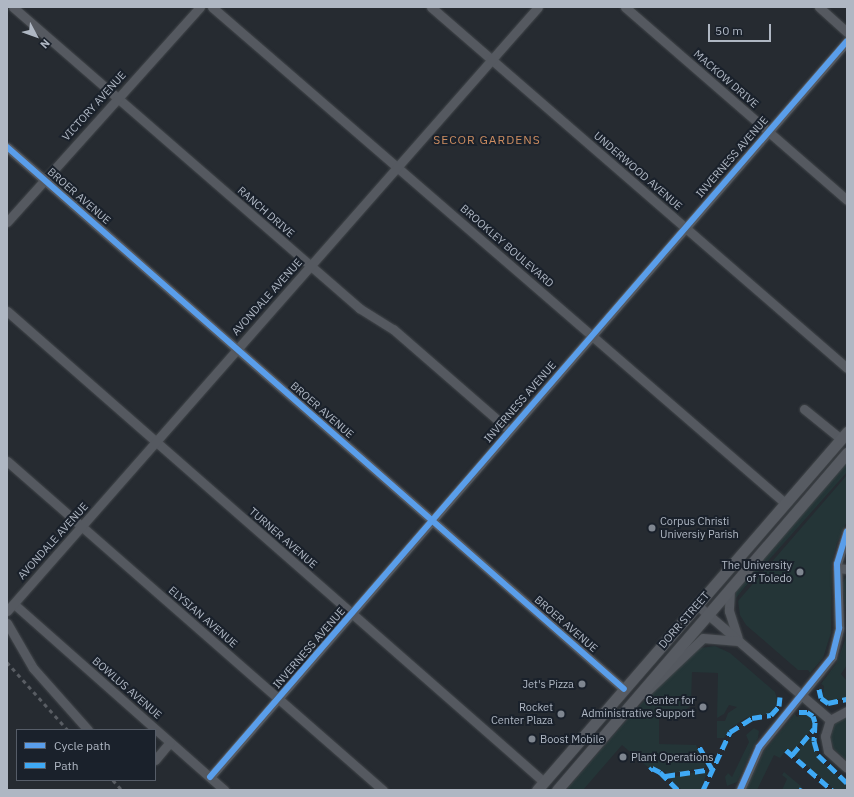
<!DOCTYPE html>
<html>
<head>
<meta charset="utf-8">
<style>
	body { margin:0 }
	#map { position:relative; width:854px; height:797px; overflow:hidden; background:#262b31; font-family:"IBM Plex Sans",sans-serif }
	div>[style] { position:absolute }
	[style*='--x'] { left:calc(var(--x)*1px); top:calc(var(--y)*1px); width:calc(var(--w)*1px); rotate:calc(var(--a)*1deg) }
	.green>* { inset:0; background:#243537 }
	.roads { filter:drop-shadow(0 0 1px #42464a) drop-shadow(0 0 1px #42464a) }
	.minor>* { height:9px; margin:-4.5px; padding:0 4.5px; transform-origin:4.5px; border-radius:4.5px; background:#555960 }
	.major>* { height:11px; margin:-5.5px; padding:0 5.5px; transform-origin:5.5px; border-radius:5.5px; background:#575b62 }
	.rail>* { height:2.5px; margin-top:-1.25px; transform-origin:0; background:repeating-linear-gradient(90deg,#595d63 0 4px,transparent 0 8px) }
	.quiet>* { height:5px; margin-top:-2.5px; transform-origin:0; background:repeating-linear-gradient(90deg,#3fa9f5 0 10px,transparent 0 15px) }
	.cycleway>* { height:6px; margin:-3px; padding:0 3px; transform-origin:3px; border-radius:3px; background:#5a9eea }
	.dots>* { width:11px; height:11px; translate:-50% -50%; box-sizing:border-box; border:2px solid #1a212b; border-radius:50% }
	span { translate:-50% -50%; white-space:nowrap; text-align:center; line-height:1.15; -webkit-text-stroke:4px #1a212b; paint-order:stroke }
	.street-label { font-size:11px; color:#afb7c3 }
	.poi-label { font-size:11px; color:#afb7c3 }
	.left { translate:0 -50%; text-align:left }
	.right { translate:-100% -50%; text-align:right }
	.neighbourhood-label { font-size:12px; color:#cd8d60; letter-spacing:1px }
	.frame { position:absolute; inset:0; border:8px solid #afb7c3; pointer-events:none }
	.legend { position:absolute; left:16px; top:729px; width:140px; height:52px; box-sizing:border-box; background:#1a212b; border:1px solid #565d68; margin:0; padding:5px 7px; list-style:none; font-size:12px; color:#afb7c3 }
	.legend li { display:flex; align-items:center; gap:8px; height:20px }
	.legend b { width:20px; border:1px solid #565d68 }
	.north { position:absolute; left:16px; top:16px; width:40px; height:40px; -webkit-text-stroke:3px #1a212b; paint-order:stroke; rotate:131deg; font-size:11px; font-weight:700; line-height:16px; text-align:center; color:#afb7c3 }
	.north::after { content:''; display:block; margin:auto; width:14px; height:18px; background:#afb7c3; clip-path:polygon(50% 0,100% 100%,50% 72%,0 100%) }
	.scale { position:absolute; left:708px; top:24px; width:63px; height:18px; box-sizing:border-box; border:2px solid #afb7c3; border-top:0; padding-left:5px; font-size:12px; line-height:14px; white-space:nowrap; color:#afb7c3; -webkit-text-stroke:3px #1a212b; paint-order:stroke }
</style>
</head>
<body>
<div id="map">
	<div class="green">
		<i style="clip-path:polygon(847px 461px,847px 472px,744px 588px,736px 598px,734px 606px,736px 590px)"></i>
		<i style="clip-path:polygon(847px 475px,847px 521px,837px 543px,832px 562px,831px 633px,823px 658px,810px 673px,808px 670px,798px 670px,746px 625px,740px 615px,738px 601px)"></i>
		<i style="clip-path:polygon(847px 575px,847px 665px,841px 674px,847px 681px,847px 697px,831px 702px,823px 697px,824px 686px,821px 684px,837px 662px,845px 640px,847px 618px,842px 584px)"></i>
		<i style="clip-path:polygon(715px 646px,730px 653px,775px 692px,778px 702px,770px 714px,746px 718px,732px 727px,724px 738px,717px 738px,717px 721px,725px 721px,728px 713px,737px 707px,729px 705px,724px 714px,717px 718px,718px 673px,692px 672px,691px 705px,683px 713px,678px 709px,673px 713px,673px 718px,659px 718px,659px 744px,696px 745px,706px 767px,669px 774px,655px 767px,650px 769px,622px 745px,583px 790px,566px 790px,637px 708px,691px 654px,700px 648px)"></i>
		<i style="clip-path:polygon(795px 714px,797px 717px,803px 714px,811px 716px,814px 721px,812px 729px,792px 753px,787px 749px,780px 758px,774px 755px,757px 790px,746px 790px,764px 751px)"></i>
		<i style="clip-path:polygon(847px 716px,847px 761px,834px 749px,830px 738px,835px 723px)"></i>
		<i style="clip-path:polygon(754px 728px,759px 731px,758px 738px,737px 782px,727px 786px,725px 777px,728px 773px,732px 777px,749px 742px,746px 735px)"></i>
		<i style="clip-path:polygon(812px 737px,819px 759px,847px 784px,847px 790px,835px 790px,794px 755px,808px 738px)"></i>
		<i style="clip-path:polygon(705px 770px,707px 772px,701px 790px,682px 790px,671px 780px,672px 777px)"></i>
		<i style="clip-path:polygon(784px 772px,802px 787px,799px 790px,782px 790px,787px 779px,782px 775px)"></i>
	</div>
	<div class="roads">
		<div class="minor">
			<i style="--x:13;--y:7;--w:459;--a:41"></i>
			<i style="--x:359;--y:308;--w:40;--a:32"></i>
			<i style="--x:393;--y:329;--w:154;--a:41"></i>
			<i style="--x:212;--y:7;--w:758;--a:40.88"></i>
			<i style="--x:431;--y:7;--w:551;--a:40.95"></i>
			<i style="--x:625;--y:7;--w:294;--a:41"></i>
			<i style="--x:819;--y:7;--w:38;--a:42"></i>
			<i style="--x:7;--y:147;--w:821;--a:41.3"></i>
			<i style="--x:7;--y:222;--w:289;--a:-48.1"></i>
			<i style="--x:7;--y:311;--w:714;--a:41.25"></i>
			<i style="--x:804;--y:409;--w:48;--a:39"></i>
			<i style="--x:7;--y:461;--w:500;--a:41.2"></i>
			<i style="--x:837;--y:568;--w:10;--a:6"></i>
			<i style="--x:730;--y:589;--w:22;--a:93"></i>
			<i style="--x:729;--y:611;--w:28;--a:72"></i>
			<i style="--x:14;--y:604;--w:281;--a:41.5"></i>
			<i style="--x:697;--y:605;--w:176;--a:40.8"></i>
			<i style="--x:7;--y:611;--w:804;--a:-48.68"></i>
			<i style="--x:7;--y:623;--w:52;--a:60"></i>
			<i style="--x:33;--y:668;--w:83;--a:48.4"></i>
			<i style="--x:644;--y:694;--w:81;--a:-43.5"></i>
			<i style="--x:703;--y:638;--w:35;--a:5"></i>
			<i style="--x:847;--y:711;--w:19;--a:152"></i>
			<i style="--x:830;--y:720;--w:17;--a:107"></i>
			<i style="--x:825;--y:736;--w:15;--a:79"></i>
			<i style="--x:828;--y:751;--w:25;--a:42"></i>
			<i style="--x:155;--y:760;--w:23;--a:-50"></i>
			<i style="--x:210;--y:777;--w:973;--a:-49.12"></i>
			<i style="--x:740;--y:790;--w:47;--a:-66.2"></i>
			<i style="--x:759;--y:747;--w:116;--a:-51"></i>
			<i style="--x:832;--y:657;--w:30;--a:-76"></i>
			<i style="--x:839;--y:628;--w:64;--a:-91.8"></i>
			<i style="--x:837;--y:564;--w:34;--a:-73"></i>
		</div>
		<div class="major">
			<i style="--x:537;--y:790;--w:474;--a:-49.1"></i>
			<i style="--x:557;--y:790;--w:445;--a:-49.3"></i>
		</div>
	</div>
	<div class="rail">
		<i style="--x:7;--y:662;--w:91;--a:48.1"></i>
		<i style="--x:113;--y:780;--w:13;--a:48"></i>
	</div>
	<div class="quiet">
		<i style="--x:819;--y:689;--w:9;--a:77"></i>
		<i style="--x:821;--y:698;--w:9;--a:36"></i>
		<i style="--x:828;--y:703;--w:19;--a:-12"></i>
		<i style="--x:799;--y:712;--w:8;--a:0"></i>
		<i style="--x:807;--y:712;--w:7;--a:34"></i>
		<i style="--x:813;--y:716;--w:6;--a:72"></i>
		<i style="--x:815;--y:722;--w:19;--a:93"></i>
		<i style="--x:814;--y:741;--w:15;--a:74"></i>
		<i style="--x:818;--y:755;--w:40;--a:44"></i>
		<i style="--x:786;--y:750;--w:61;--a:41"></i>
		<i style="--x:792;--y:755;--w:34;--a:-50"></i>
		<i style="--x:650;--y:770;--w:3;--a:-45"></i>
		<i style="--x:652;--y:768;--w:9;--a:27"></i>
		<i style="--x:660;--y:772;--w:25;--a:45"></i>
		<i style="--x:665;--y:776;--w:48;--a:-8.5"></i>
		<i style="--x:712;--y:769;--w:28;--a:-120"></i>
		<i style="--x:703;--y:790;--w:64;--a:-65"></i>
		<i style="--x:730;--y:732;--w:26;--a:-32"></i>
		<i style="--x:752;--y:718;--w:19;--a:-9"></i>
		<i style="--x:771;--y:715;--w:12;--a:-48"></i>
		<i style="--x:779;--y:706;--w:9;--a:-84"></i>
		<i style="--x:801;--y:790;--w:2;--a:-63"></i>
	</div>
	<div class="cycleway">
		<i style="--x:7;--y:147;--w:821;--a:41.3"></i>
		<i style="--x:210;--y:777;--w:973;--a:-49.12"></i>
		<i style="--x:740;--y:790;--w:47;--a:-66.2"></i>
		<i style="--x:759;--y:747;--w:116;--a:-51"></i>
		<i style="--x:832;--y:657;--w:30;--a:-76"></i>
		<i style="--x:839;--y:628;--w:64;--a:-91.8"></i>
		<i style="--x:837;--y:564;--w:34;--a:-73"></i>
	</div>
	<div class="dots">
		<i style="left:652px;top:528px;background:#7f8690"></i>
		<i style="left:800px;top:572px;background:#7f8690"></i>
		<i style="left:582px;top:684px;background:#7f8690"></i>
		<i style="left:703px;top:707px;background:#7f8690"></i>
		<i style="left:561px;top:714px;background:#7f8690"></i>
		<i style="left:532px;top:739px;background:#7f8690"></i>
		<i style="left:623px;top:757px;background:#7f8690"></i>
	</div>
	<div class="street-label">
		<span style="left:726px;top:79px;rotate:41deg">MACKOW DRIVE</span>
		<span style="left:94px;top:106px;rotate:-48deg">VICTORY AVENUE</span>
		<span style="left:732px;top:157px;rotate:-49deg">INVERNESS AVENUE</span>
		<span style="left:638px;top:171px;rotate:41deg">UNDERWOOD AVENUE</span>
		<span style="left:79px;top:196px;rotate:41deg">BROER AVENUE</span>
		<span style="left:266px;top:212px;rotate:41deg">RANCH DRIVE</span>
		<span style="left:507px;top:246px;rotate:41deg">BROOKLEY BOULEVARD</span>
		<span style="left:267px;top:297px;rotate:-48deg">AVONDALE AVENUE</span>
		<span style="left:520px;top:402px;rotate:-49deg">INVERNESS AVENUE</span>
		<span style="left:322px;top:410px;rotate:41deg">BROER AVENUE</span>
		<span style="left:283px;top:538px;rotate:41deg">TURNER AVENUE</span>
		<span style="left:53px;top:541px;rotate:-48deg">AVONDALE AVENUE</span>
		<span style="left:203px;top:617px;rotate:41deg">ELYSIAN AVENUE</span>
		<span style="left:684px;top:620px;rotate:-49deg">DORR STREET</span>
		<span style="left:566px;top:624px;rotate:41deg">BROER AVENUE</span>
		<span style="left:309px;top:648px;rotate:-49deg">INVERNESS AVENUE</span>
		<span style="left:127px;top:688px;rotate:41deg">BOWLUS AVENUE</span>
	</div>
	<div class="poi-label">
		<span class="left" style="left:660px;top:528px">Corpus Christi<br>Universiy Parish</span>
		<span class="right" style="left:792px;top:572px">The University<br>of Toledo</span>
		<span class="right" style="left:574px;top:684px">Jet's Pizza</span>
		<span class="right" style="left:695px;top:707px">Center for<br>Administrative Support</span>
		<span class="right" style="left:553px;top:714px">Rocket<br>Center Plaza</span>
		<span class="left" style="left:540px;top:739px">Boost Mobile</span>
		<span class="left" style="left:631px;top:757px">Plant Operations</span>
	</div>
	<div class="neighbourhood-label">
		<span style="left:487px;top:140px">SECOR GARDENS</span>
	</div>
	<div class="frame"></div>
	<ul class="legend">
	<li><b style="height:5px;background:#5a9eea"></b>Cycle path</li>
	<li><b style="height:5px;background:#3fa9f5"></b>Path</li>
	</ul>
	<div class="north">N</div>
	<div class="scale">50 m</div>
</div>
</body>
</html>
